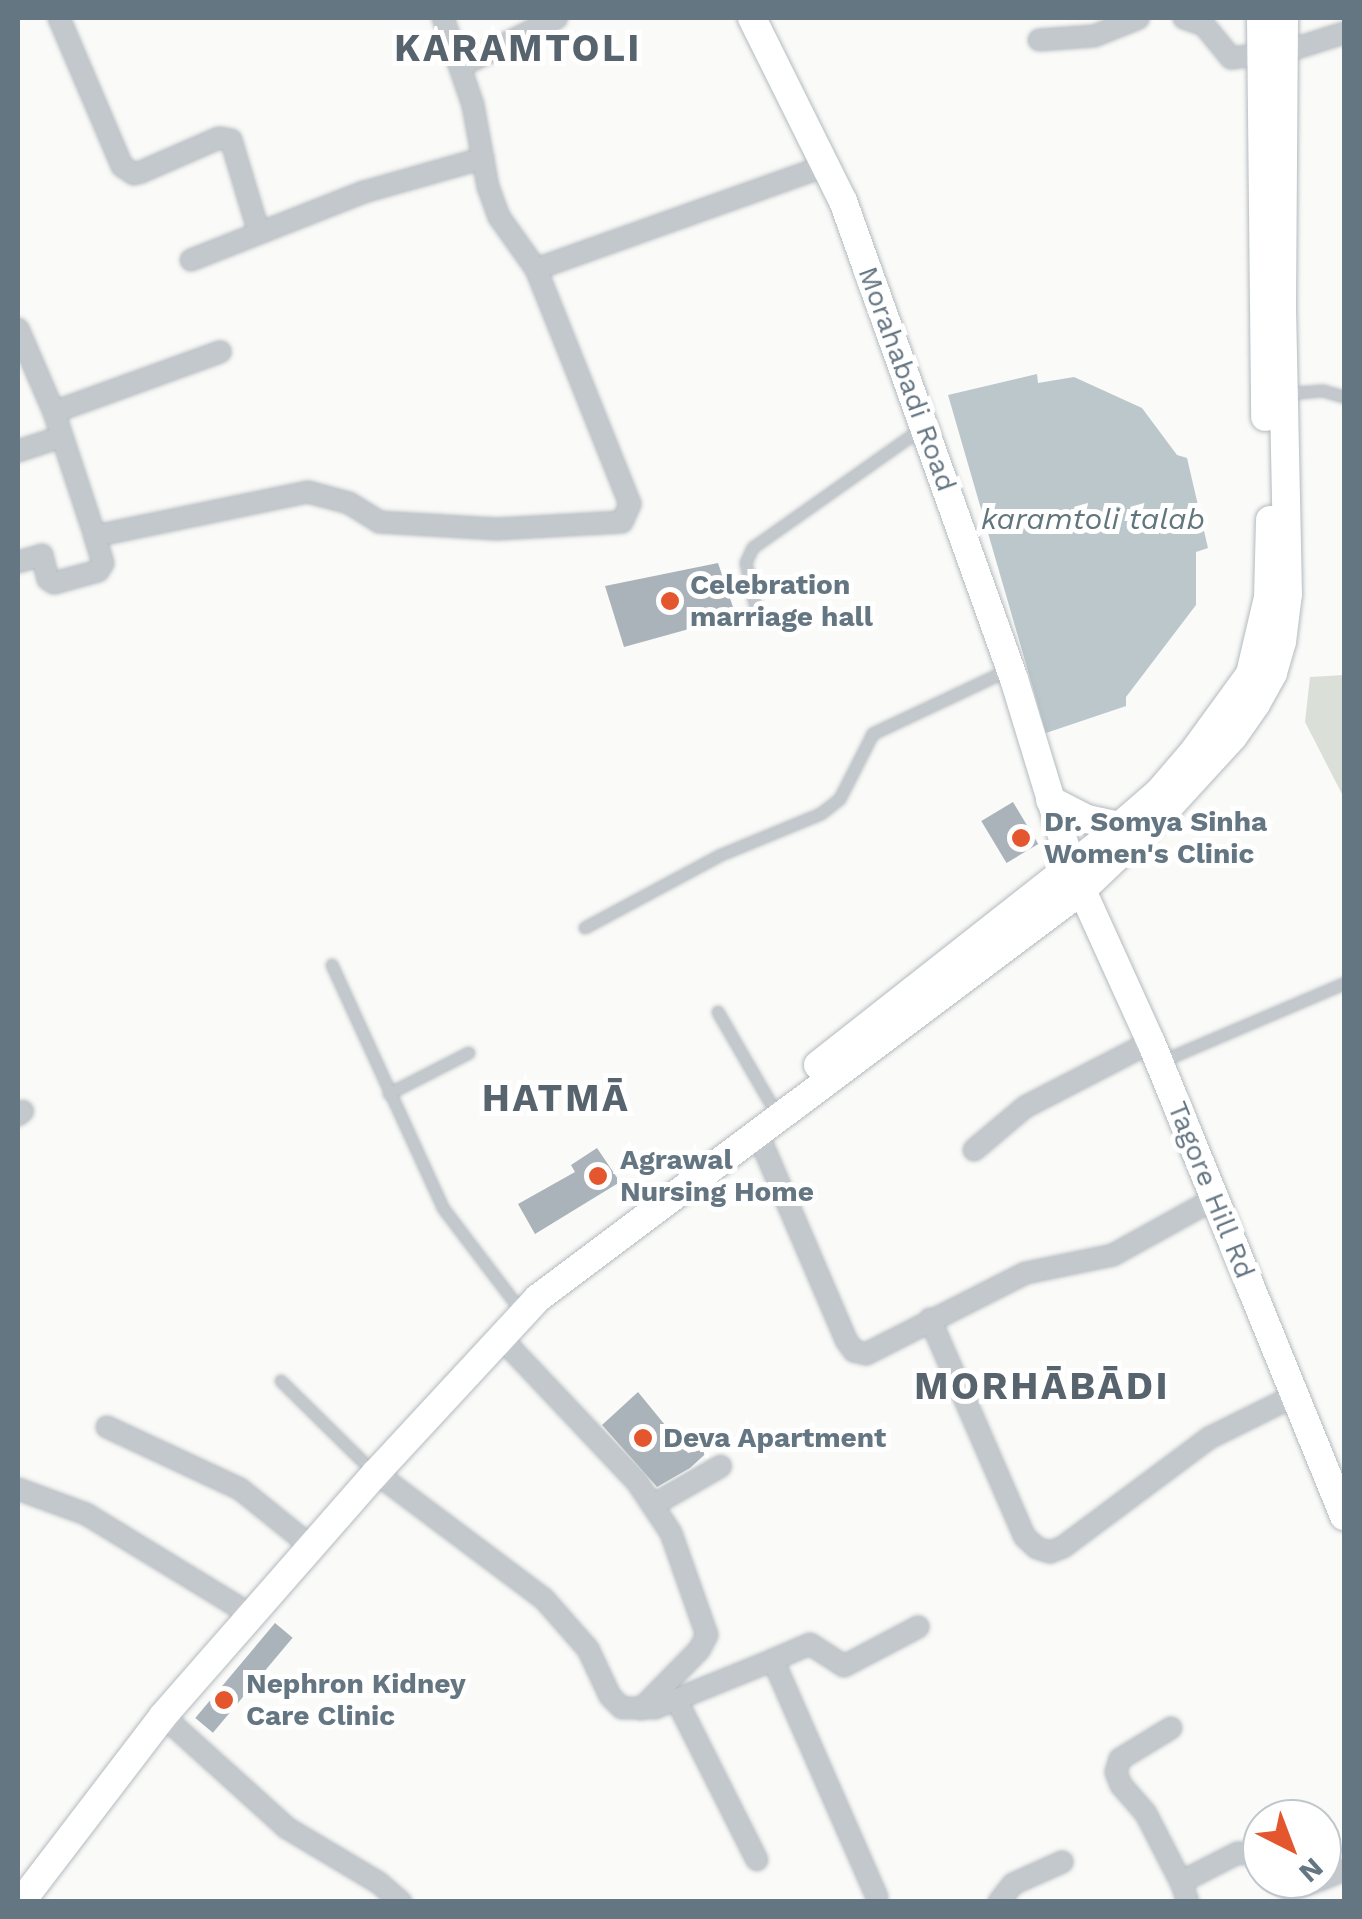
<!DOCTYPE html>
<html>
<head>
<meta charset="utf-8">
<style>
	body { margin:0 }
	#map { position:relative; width:1362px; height:1919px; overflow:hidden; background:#fafaf8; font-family:"Work Sans",sans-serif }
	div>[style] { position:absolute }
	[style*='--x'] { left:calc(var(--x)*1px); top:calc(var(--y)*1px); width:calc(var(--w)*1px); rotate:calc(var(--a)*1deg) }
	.green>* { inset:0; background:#dadfd7 }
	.water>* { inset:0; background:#bbc7cb }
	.building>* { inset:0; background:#aab3b9; transform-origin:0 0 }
	.roads { filter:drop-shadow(0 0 2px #b3babf) drop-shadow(0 0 2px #b3babf) }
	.lane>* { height:10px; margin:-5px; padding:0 5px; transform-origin:5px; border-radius:5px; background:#c3c8cc }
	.street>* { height:20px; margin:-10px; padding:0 10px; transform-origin:10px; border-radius:10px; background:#c3c8cc }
	.secondary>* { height:28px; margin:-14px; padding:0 14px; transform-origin:14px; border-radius:14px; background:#fff }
	.dots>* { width:28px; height:28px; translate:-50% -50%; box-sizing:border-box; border:5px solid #fff; border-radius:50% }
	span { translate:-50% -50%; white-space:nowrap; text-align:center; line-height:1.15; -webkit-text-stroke:10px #fff; paint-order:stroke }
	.street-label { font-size:28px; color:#657683 }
	.poi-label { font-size:28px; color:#657683; font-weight:700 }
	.left { translate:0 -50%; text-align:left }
	.water-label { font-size:30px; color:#60757c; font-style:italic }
	.district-label { font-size:38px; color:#57646e; font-weight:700; letter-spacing:2.5px }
	.frame { position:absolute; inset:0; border:20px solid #657683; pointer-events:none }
	.north { position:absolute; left:1242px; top:1799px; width:100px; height:100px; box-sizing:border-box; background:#fff; border:2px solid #c1c8cd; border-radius:50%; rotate:138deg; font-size:28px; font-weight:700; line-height:40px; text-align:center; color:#657683 }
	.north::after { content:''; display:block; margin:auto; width:35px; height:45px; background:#e4572e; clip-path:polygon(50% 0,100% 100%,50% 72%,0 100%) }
</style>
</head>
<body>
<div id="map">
	<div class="green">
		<i style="clip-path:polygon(1344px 675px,1344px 798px,1305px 722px,1310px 677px)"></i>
	</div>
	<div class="water">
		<i style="clip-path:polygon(1037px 374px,1038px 383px,1074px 377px,1142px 408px,1177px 455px,1187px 458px,1208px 548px,1196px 552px,1196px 605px,1126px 697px,1126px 706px,1046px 733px,948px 395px)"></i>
	</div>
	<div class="building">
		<i style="clip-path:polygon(718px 563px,736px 616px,624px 647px,605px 586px)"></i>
		<i style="left:1013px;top:802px;width:49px;height:37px;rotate:59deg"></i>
		<i style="clip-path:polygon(597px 1148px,620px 1182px,535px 1234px,518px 1204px,575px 1172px,571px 1165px)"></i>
		<i style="clip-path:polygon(638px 1392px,688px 1453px,713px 1447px,690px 1468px,657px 1487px,602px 1425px)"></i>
		<i style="left:275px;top:1623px;width:23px;height:124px;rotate:40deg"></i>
	</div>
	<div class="roads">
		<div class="lane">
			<i style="--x:1287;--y:394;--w:36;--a:-5"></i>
			<i style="--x:1323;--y:391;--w:22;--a:16"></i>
			<i style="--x:755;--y:604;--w:42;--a:-102.4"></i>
			<i style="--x:746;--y:563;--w:17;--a:-65"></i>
			<i style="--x:753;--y:548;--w:208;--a:-35.2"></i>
			<i style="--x:585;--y:928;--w:152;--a:-28.2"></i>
			<i style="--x:719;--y:856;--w:110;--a:-22.4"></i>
			<i style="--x:821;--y:814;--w:24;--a:-38"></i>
			<i style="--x:840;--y:799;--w:73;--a:-63.1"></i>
			<i style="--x:873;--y:734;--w:148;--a:-25.2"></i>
			<i style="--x:332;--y:965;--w:267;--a:65.4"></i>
			<i style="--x:443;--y:1208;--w:119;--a:52.8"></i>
			<i style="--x:718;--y:1012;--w:104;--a:60"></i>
			<i style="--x:1161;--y:1062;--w:199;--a:-23.1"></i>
			<i style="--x:389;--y:1094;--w:90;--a:-27.1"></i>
			<i style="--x:281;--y:1381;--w:114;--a:44.6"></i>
		</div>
		<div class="street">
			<i style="--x:59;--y:18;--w:161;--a:66.9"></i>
			<i style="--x:122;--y:166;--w:14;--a:34"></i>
			<i style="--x:134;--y:174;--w:7;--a:-16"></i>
			<i style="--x:141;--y:172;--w:85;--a:-23.6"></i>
			<i style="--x:219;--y:138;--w:12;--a:9"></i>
			<i style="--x:231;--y:140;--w:97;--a:73.2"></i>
			<i style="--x:1184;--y:18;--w:21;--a:19"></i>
			<i style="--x:1204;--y:25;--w:43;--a:50.7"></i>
			<i style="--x:1231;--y:58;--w:53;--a:-6.5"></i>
			<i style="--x:1284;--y:52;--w:63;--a:-17.6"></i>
			<i style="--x:1039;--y:40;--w:55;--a:-4.2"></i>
			<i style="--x:1094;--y:36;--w:48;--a:-21.8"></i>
			<i style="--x:461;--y:66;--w:107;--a:-26.6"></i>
			<i style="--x:191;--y:260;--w:186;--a:-21.5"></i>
			<i style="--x:364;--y:192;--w:124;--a:-15.9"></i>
			<i style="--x:536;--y:269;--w:307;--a:-19.6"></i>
			<i style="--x:18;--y:329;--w:90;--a:66.6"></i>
			<i style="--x:54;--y:412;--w:131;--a:71.7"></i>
			<i style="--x:95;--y:536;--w:217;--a:-11.7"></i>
			<i style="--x:308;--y:492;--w:42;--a:15"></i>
			<i style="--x:349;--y:503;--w:36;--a:32"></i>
			<i style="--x:379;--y:522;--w:118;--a:3.4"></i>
			<i style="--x:497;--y:529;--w:125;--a:-3.2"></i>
			<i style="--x:622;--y:522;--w:20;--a:-66"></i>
			<i style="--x:630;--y:504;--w:253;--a:-111.8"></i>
			<i style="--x:536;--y:269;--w:64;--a:-125.4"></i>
			<i style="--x:499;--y:217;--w:32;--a:-110"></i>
			<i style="--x:488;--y:187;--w:83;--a:-100.4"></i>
			<i style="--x:473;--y:105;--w:92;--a:-109"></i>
			<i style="--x:54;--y:412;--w:177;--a:-19.9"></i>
			<i style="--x:18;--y:451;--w:45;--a:-18"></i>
			<i style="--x:18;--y:562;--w:25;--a:-16"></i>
			<i style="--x:42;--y:555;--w:25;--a:76"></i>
			<i style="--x:48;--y:579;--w:7;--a:34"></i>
			<i style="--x:54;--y:583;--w:46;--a:-15.3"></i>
			<i style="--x:98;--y:571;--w:9;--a:-58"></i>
			<i style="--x:103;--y:563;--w:28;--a:-107"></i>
			<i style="--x:18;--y:1115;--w:6;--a:-39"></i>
			<i style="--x:757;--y:1132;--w:226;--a:66.8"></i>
			<i style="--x:846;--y:1340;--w:14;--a:54"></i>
			<i style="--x:854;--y:1351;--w:12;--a:14"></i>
			<i style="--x:866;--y:1354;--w:179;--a:-26.9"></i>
			<i style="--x:1026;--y:1273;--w:89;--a:-11.7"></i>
			<i style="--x:1113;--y:1255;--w:118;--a:-29"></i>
			<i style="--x:974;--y:1150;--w:67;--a:-40.1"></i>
			<i style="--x:1025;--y:1107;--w:142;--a:-27.3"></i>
			<i style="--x:930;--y:1319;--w:238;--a:66.5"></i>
			<i style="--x:1025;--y:1537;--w:16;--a:43"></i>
			<i style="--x:1037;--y:1548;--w:14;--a:17"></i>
			<i style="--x:1050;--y:1552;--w:14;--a:-21"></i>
			<i style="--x:1063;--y:1547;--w:182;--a:-36.7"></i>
			<i style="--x:1209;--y:1438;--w:95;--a:-26.3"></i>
			<i style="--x:500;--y:1337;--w:199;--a:46.6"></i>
			<i style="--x:637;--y:1482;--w:61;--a:56.3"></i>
			<i style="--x:671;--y:1533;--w:108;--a:70.6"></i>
			<i style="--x:707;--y:1635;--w:17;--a:118"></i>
			<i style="--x:699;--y:1650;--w:83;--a:134.5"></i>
			<i style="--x:107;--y:1427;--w:147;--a:25"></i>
			<i style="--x:240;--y:1489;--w:92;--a:38.9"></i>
			<i style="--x:376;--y:1473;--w:210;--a:36.9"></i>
			<i style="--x:544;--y:1599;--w:67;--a:48.7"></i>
			<i style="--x:588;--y:1649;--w:52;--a:64.9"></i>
			<i style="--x:610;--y:1696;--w:17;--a:45"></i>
			<i style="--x:622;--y:1708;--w:33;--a:0"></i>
			<i style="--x:655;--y:1708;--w:127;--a:-22.1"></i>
			<i style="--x:773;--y:1660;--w:259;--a:66.3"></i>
			<i style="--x:18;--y:1489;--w:72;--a:20.2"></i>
			<i style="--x:86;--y:1514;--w:177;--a:31.4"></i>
			<i style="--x:653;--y:1505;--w:78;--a:-29.8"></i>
			<i style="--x:773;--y:1660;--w:40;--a:-23.4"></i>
			<i style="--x:810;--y:1644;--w:40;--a:32.9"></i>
			<i style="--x:844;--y:1666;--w:84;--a:-27.8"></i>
			<i style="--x:676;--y:1699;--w:180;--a:63.3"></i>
			<i style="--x:163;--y:1716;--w:167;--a:42.1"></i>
			<i style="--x:287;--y:1828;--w:107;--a:30.9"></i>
			<i style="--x:379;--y:1883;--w:29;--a:41"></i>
			<i style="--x:1171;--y:1728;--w:60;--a:148.7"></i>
			<i style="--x:1120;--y:1759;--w:14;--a:107"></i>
			<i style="--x:1116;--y:1772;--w:14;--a:69"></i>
			<i style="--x:1121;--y:1785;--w:38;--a:49"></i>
			<i style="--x:1146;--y:1814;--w:76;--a:62.8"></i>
			<i style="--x:1272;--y:1879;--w:21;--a:31"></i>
			<i style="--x:1290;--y:1890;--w:34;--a:-19"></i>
			<i style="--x:1322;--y:1879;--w:24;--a:-22"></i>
			<i style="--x:999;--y:1902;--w:23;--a:-52"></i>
			<i style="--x:1013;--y:1884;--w:54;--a:-24.2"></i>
			<i style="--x:1188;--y:1902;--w:21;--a:-109"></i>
			<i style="--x:1181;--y:1882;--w:64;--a:-27"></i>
			<i style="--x:1238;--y:1853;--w:20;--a:6"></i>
			<i style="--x:1258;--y:1855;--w:7;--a:56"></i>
		</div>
		<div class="secondary">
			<i style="--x:752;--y:18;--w:204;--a:63.6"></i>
			<i style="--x:843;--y:201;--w:508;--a:70.32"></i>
			<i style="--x:1014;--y:679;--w:195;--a:73"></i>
			<i style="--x:1071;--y:866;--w:193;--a:65.6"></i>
			<i style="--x:1151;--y:1042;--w:512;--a:67.85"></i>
			<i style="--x:1261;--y:18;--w:399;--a:89.4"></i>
			<i style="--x:1050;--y:800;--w:42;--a:27.2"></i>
			<i style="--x:1087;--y:819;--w:33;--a:12"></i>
			<i style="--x:818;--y:1065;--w:359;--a:-38.2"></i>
			<i style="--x:1100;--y:843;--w:77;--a:-40.8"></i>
			<i style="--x:1158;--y:793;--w:55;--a:-49.4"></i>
			<i style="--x:1194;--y:751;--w:95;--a:-54"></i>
			<i style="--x:1250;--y:674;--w:79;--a:-76.8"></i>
			<i style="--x:1268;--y:597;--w:77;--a:-88.5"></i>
			<i style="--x:21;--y:1902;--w:234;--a:-52.6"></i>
			<i style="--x:163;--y:1716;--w:323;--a:-48.8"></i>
			<i style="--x:376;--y:1473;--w:238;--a:-47.2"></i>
			<i style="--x:538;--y:1298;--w:679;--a:-36.85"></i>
			<i style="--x:1081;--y:891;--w:117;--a:-43.6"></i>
			<i style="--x:1166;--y:810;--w:99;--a:-47.5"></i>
			<i style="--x:1233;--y:737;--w:40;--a:-55.1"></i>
			<i style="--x:1256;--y:704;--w:35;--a:-61"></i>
			<i style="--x:1273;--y:673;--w:32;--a:-74"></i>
			<i style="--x:1282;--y:642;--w:48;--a:-82.9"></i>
			<i style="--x:1288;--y:594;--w:290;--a:-91.2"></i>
			<i style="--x:1282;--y:304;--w:286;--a:-89.6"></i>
		</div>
	</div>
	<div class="dots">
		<i style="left:670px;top:601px;background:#e4572e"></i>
		<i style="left:1021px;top:838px;background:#e4572e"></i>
		<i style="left:598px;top:1176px;background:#e4572e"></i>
		<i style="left:643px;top:1438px;background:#e4572e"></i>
		<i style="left:224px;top:1700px;background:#e4572e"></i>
	</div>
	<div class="street-label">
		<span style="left:907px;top:379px;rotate:70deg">Morahabadi Road</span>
		<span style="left:1211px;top:1190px;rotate:68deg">Tagore Hill Rd</span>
	</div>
	<div class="poi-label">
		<span class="left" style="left:690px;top:601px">Celebration<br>marriage hall</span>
		<span class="left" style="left:1044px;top:838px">Dr. Somya Sinha<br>Women's Clinic</span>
		<span class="left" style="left:620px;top:1176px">Agrawal<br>Nursing Home</span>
		<span class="left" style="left:663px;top:1438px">Deva Apartment</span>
		<span class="left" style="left:246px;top:1700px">Nephron Kidney<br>Care Clinic</span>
	</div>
	<div class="water-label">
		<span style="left:1093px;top:519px">karamtoli talab</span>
	</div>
	<div class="district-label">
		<span style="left:518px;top:49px">KARAMTOLI</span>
		<span style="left:556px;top:1099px">HATMĀ</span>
		<span style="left:1042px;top:1387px">MORHĀBĀDI</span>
	</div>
	<div class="frame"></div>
	<div class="north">N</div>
</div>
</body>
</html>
